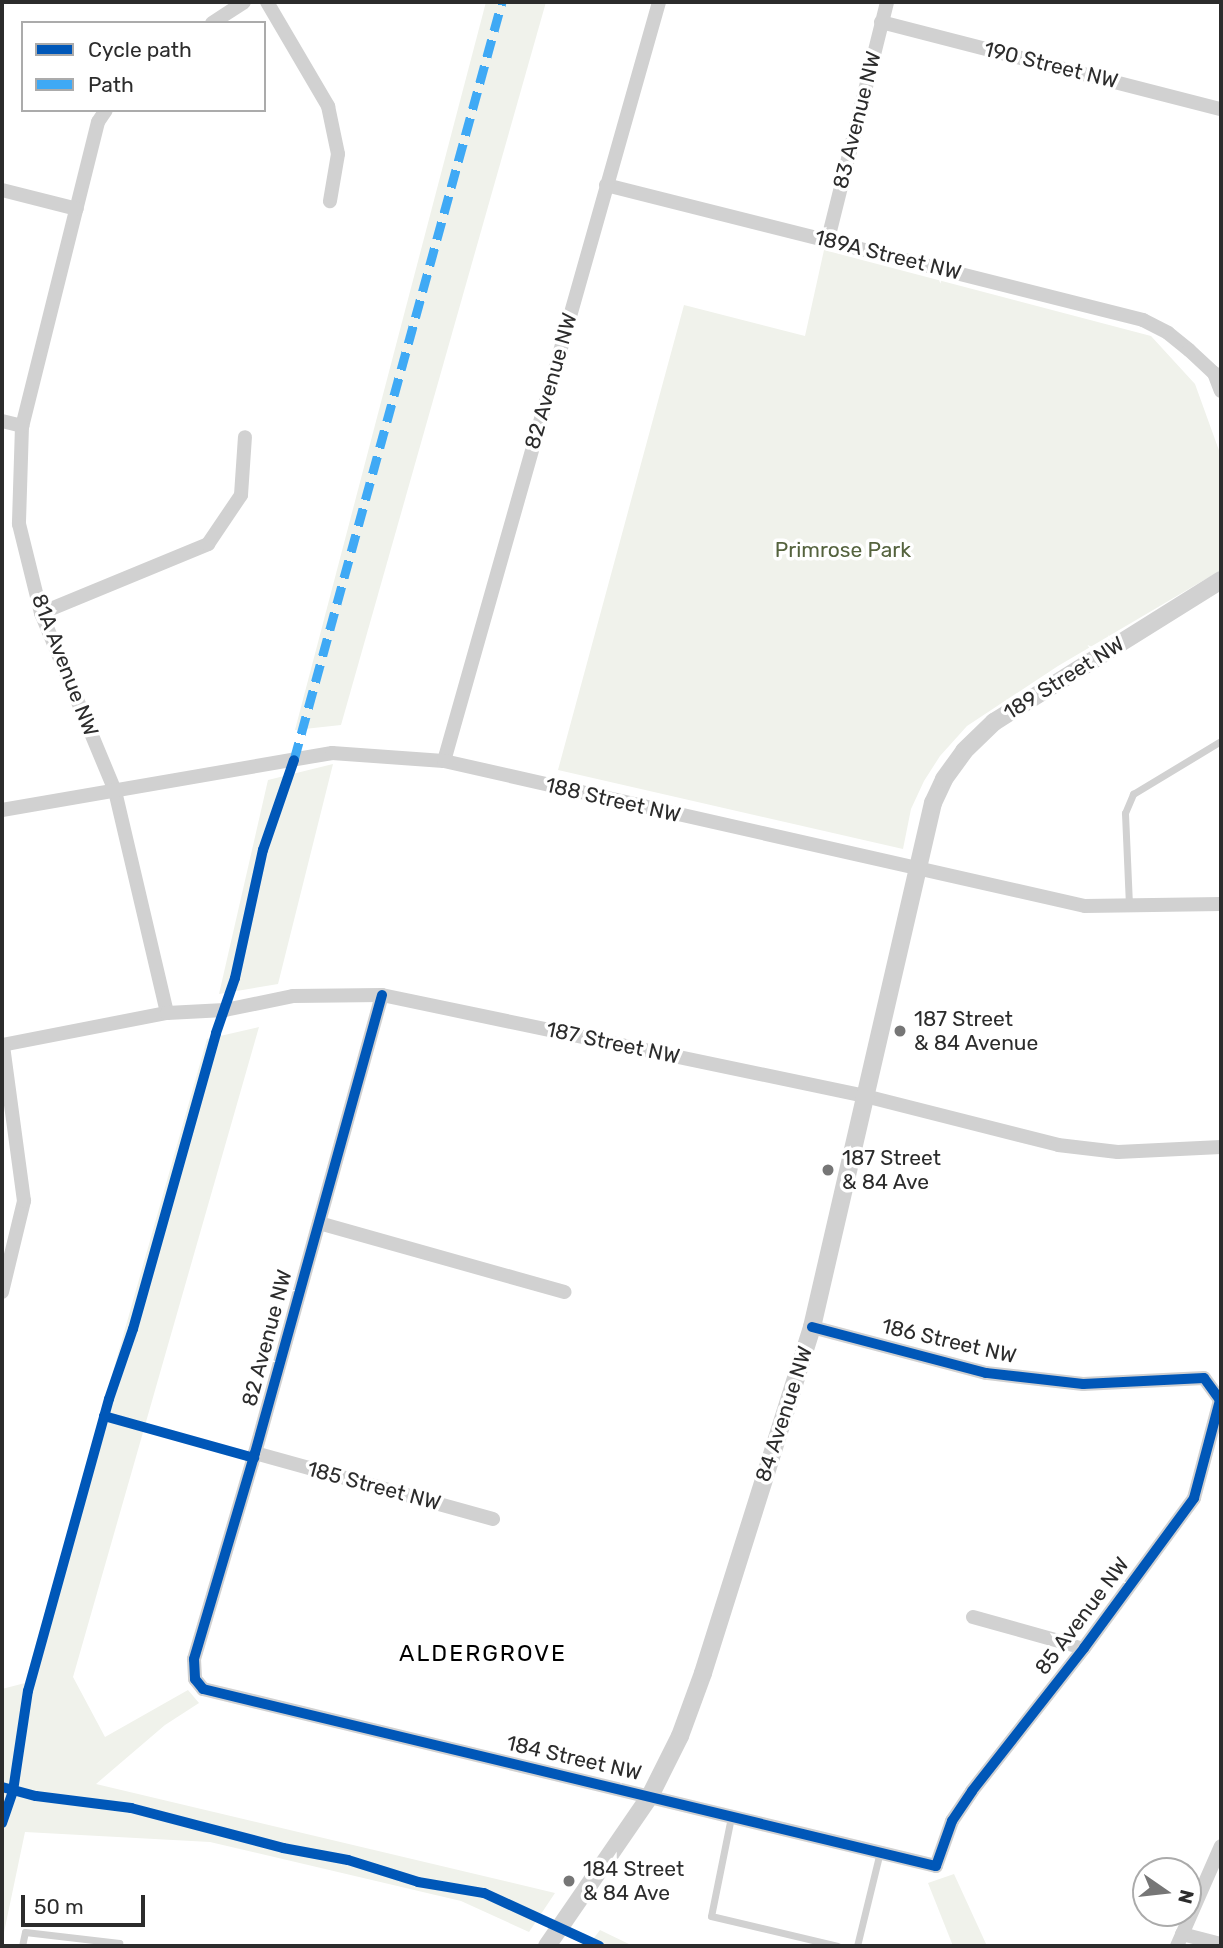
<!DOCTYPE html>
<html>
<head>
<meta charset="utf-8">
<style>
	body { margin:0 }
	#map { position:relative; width:1223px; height:1948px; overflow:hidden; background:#fff; font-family:Rubik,sans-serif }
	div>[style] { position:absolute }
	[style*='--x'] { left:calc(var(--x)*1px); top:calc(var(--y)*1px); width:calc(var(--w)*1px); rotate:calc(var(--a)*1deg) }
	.green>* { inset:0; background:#f0f2eb }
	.service>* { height:7px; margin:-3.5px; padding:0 3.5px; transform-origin:3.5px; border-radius:3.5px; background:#d1d1d1 }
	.minor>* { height:14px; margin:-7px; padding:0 7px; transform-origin:7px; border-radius:7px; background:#d1d1d1 }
	.tertiary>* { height:18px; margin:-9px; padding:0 9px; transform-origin:9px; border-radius:9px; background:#d1d1d1 }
	.quiet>* { height:9px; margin-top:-4.5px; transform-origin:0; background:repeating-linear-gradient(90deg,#3fa9f5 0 18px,transparent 0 27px) }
	.cycleway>* { height:10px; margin:-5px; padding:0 5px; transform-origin:5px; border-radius:5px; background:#0057b8 }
	.dots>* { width:19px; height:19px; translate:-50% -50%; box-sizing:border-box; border:4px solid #fff; border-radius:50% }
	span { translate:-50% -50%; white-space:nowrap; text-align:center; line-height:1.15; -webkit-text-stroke:7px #fff; paint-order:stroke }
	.street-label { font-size:21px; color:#2c2c2c }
	.park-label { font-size:21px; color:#55633e }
	.poi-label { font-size:21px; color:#2c2c2c }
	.left { translate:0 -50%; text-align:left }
	.neighbourhood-label { font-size:23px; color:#000; letter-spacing:2px }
	.frame { position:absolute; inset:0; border:4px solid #2c2c2c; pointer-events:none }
	.legend { position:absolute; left:21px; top:21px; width:245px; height:91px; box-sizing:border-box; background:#fff; border:2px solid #ababab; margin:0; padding:9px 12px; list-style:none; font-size:21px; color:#2c2c2c }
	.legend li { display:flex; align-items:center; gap:14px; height:35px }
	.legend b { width:35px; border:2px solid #ababab }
	.north { position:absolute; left:1132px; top:1857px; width:70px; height:70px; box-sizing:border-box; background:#fff; border:2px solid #ababab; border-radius:50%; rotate:104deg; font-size:19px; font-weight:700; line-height:28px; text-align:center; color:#2c2c2c }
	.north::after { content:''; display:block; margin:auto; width:24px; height:32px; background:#767676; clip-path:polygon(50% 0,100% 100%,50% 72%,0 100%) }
	.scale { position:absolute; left:21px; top:1895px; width:124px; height:32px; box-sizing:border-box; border:4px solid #2c2c2c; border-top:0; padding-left:9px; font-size:21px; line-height:24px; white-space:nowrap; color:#2c2c2c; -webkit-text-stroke:5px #fff; paint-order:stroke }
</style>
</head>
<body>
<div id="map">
	<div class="green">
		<i style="clip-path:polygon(486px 2px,546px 2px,341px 725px,295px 730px)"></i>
		<i style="clip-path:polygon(824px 250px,1151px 336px,1195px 384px,1221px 456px,1221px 570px,1058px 666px,967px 726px,940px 756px,924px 781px,911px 809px,903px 849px,558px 770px,684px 305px,805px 336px)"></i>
		<i style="clip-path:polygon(333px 764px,278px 984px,219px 994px,268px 780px)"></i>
		<i style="clip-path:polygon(259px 1027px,73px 1677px,105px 1737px,188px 1690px,199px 1703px,165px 1725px,96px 1784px,555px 1893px,529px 1932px,461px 1901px,210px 1842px,25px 1832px,2px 1942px,2px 1689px,25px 1683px,207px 1039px)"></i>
		<i style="clip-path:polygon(954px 1874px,987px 1946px,953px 1946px,928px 1883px)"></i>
		<i style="clip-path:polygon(600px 1930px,633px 1946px,588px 1946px)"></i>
	</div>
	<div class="service">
		<i style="--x:1129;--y:905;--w:92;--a:-92.5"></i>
		<i style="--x:1125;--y:813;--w:21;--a:-67"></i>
		<i style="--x:1133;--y:794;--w:103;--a:-31.1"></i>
		<i style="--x:731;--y:1817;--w:101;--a:101.4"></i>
		<i style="--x:711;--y:1916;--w:130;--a:13.3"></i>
		<i style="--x:22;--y:1946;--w:14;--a:-78"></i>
		<i style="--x:25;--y:1932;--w:95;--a:6.7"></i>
		<i style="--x:119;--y:1943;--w:3;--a:90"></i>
		<i style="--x:857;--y:1946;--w:97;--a:-76.3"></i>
	</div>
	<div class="minor">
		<i style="--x:267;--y:2;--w:121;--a:59.6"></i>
		<i style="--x:328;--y:106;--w:49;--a:78.2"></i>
		<i style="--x:338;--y:154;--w:48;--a:99.7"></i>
		<i style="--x:881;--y:22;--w:351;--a:14.4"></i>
		<i style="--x:212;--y:23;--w:38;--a:-33"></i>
		<i style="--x:106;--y:110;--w:14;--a:124"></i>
		<i style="--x:98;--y:122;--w:313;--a:104"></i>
		<i style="--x:22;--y:426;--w:98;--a:91.8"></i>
		<i style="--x:19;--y:524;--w:92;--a:76.1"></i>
		<i style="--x:41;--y:613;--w:193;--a:67.4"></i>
		<i style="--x:115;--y:791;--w:228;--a:76.8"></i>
		<i style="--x:606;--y:185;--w:554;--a:14.11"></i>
		<i style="--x:1143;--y:320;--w:28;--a:27"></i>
		<i style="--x:1168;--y:333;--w:27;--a:39"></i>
		<i style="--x:1189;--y:350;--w:34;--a:43"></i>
		<i style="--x:1214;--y:373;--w:19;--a:69"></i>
		<i style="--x:2;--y:190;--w:77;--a:14.2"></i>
		<i style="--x:828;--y:239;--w:244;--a:-76"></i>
		<i style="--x:2;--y:421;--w:21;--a:14"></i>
		<i style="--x:41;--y:613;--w:181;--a:-22.4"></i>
		<i style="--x:208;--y:544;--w:59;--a:-56"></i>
		<i style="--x:241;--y:495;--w:58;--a:-86.1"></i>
		<i style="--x:444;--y:761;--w:789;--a:-74.18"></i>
		<i style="--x:2;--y:810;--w:335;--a:-9.8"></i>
		<i style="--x:332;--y:753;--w:112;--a:4.1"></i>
		<i style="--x:444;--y:761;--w:657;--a:12.75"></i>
		<i style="--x:1085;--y:906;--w:136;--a:-0.8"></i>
		<i style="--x:382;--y:995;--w:475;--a:105.5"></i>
		<i style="--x:255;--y:1453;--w:215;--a:106.5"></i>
		<i style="--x:194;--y:1659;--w:20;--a:87"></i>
		<i style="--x:195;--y:1679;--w:13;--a:51"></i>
		<i style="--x:203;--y:1689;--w:754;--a:13.58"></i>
		<i style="--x:936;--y:1866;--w:48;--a:-70.4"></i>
		<i style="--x:952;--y:1821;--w:36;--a:-56"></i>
		<i style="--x:972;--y:1791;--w:182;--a:-51.9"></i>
		<i style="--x:1084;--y:1648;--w:186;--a:-53.7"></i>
		<i style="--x:1194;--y:1498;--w:101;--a:-75.1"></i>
		<i style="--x:1220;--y:1400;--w:27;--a:-126"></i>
		<i style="--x:1204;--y:1378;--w:121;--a:177.2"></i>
		<i style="--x:1083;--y:1384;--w:98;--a:-173.5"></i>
		<i style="--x:986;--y:1373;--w:180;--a:-165.2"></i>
		<i style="--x:2;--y:1045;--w:168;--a:-11"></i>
		<i style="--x:167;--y:1013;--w:58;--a:-3"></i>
		<i style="--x:225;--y:1010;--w:69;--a:-11.6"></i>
		<i style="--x:293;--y:996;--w:89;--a:-0.6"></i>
		<i style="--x:382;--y:995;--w:493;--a:11.8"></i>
		<i style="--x:865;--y:1096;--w:199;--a:14.2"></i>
		<i style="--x:1058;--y:1145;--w:60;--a:6.7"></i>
		<i style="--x:1118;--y:1152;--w:103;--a:-2.8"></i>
		<i style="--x:319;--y:1223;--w:255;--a:15.7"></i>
		<i style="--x:2;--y:1292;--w:94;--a:-76.4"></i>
		<i style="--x:24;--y:1201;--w:157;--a:-97.7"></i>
		<i style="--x:255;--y:1453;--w:247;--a:15.5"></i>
		<i style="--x:973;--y:1617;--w:115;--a:15.6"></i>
		<i style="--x:1182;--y:1934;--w:40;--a:14.4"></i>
		<i style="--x:1177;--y:1946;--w:109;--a:-66.3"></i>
	</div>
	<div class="tertiary">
		<i style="--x:547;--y:1946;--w:182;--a:-55.5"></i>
		<i style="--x:650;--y:1796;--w:67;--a:-63.4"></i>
		<i style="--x:680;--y:1736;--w:67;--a:-69.9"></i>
		<i style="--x:703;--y:1673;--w:363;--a:-72.5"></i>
		<i style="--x:812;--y:1327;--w:538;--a:-77"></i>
		<i style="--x:933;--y:803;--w:26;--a:-65"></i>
		<i style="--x:944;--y:779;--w:34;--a:-54"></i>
		<i style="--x:964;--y:751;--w:42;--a:-44"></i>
		<i style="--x:994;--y:722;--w:268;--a:-32"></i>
	</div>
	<div class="quiet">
		<i style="--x:294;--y:760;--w:786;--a:-74.66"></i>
	</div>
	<div class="cycleway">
		<i style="--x:382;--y:995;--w:475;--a:105.5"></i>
		<i style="--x:255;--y:1453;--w:215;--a:106.5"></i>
		<i style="--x:194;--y:1659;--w:20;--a:87"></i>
		<i style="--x:195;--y:1679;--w:13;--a:51"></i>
		<i style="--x:203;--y:1689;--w:754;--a:13.58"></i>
		<i style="--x:936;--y:1866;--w:48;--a:-70.4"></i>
		<i style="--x:952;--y:1821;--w:36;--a:-56"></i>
		<i style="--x:972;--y:1791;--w:182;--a:-51.9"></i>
		<i style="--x:1084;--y:1648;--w:186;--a:-53.7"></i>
		<i style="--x:1194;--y:1498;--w:101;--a:-75.1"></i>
		<i style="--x:1220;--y:1400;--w:27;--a:-126"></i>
		<i style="--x:1204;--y:1378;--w:121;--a:177.2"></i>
		<i style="--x:1083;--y:1384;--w:98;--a:-173.5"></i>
		<i style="--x:986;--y:1373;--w:180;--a:-165.2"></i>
		<i style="--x:104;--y:1416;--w:156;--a:15.6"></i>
		<i style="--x:2;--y:1787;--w:35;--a:15"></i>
		<i style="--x:36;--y:1796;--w:96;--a:7.2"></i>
		<i style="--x:131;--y:1808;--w:157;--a:14.7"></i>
		<i style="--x:283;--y:1848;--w:66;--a:10.5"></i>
		<i style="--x:348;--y:1860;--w:73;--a:17.4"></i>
		<i style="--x:418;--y:1882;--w:67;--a:9.5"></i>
		<i style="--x:484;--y:1893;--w:127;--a:24.7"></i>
		<i style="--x:2;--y:1823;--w:34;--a:-71"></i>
		<i style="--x:13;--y:1791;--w:101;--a:-81.5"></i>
		<i style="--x:28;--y:1691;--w:303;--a:-74.5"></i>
		<i style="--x:109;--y:1399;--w:74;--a:-71.1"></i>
		<i style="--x:133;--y:1329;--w:307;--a:-74.3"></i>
		<i style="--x:216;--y:1033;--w:58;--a:-70.9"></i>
		<i style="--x:235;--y:978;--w:131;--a:-77.7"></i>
		<i style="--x:263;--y:850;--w:95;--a:-71"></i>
	</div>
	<div class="dots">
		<i style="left:900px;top:1031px;background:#767676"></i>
		<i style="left:828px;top:1170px;background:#767676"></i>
		<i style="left:569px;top:1881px;background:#767676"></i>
	</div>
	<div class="street-label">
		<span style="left:1051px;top:65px;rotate:14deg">190 Street NW</span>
		<span style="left:857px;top:120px;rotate:-76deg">83 Avenue NW</span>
		<span style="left:888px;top:255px;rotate:14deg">189A Street NW</span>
		<span style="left:551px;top:381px;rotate:-74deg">82 Avenue NW</span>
		<span style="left:65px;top:665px;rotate:69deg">81A Avenue NW</span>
		<span style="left:1064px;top:678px;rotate:-32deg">189 Street NW</span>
		<span style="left:613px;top:800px;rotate:13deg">188 Street NW</span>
		<span style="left:613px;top:1043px;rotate:12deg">187 Street NW</span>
		<span style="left:267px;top:1338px;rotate:-75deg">82 Avenue NW</span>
		<span style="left:949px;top:1341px;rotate:13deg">186 Street NW</span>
		<span style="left:784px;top:1414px;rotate:-72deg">84 Avenue NW</span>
		<span style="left:374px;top:1486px;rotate:15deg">185 Street NW</span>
		<span style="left:1082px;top:1616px;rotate:-53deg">85 Avenue NW</span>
		<span style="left:574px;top:1758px;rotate:13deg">184 Street NW</span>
	</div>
	<div class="park-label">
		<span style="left:843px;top:550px">Primrose Park</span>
	</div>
	<div class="poi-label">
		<span class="left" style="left:914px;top:1031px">187 Street<br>&amp; 84 Avenue</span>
		<span class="left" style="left:842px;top:1170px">187 Street<br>&amp; 84 Ave</span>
		<span class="left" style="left:583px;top:1881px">184 Street<br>&amp; 84 Ave</span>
	</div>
	<div class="neighbourhood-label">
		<span style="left:483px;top:1653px">ALDERGROVE</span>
	</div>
	<div class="frame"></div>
	<ul class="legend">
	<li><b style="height:9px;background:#0057b8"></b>Cycle path</li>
	<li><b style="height:9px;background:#3fa9f5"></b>Path</li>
	</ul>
	<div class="north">N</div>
	<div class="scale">50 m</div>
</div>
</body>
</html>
